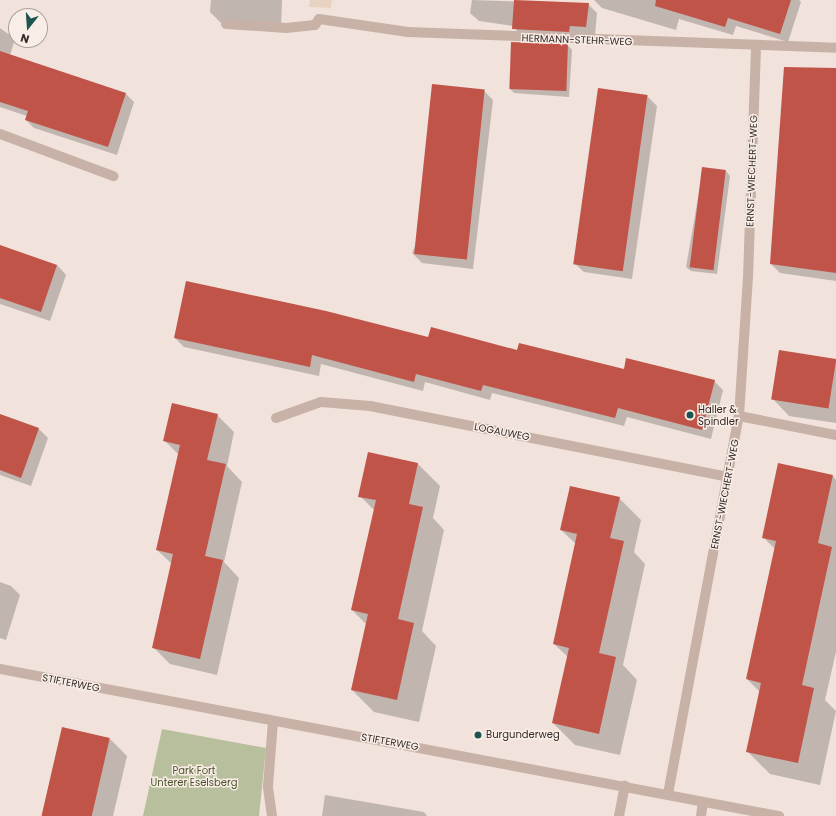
<!DOCTYPE html>
<html>
<head>
<meta charset="utf-8">
<style>
	body { margin:0 }
	#map { position:relative; width:836px; height:816px; overflow:hidden; background:#f1e3db; font-family:Poppins,sans-serif }
	div>[style] { position:absolute }
	[style*='--x'] { left:calc(var(--x)*1px); top:calc(var(--y)*1px); width:calc(var(--w)*1px); rotate:calc(var(--a)*1deg) }
	.green>* { inset:0; background:#b8bf9c }
	.plaza>* { inset:0; background:#e8d2c2 }
	.shadow>* { inset:0; background:#0003 }
	.building>* { inset:0; background:#c15448; transform-origin:0 0 }
	.lane>* { height:10px; margin:-5px; padding:0 5px; transform-origin:5px; border-radius:5px; background:#c8b2a7 }
	.street>* { height:10px; margin:-5px; padding:0 5px; transform-origin:5px; border-radius:5px; background:#c8b2a7 }
	.dots>* { width:11px; height:11px; translate:-50% -50%; box-sizing:border-box; border:2px solid #f9eee7; border-radius:50% }
	span { translate:-50% -50%; white-space:nowrap; text-align:center; line-height:1.15; -webkit-text-stroke:3px #f9eee7; paint-order:stroke }
	.street-label { font-size:10px; color:#352a28 }
	.poi-label { font-size:10px; color:#352a28 }
	.left { translate:0 -50%; text-align:left }
	.park-label { font-size:10px; color:#4a522c }
	.north { position:absolute; left:8px; top:8px; width:40px; height:40px; box-sizing:border-box; background:#f9eee7; border:1px solid #aba09b; border-radius:50%; rotate:197deg; font-size:11px; font-weight:700; line-height:16px; text-align:center; color:#352a28 }
	.north::after { content:''; display:block; margin:auto; width:14px; height:18px; background:#1f5550; clip-path:polygon(50% 0,100% 100%,50% 72%,0 100%) }
</style>
</head>
<body>
<div id="map">
	<div class="green">
		<i style="clip-path:polygon(162px 729px,266px 748px,259px 816px,143px 816px)"></i>
	</div>
	<div class="plaza">
		<i style="clip-path:polygon(310px 0,332px 0,331px 8px,309px 7px)"></i>
	</div>
	<div class="shadow">
		<i style="clip-path:polygon(211px 0,282px 0,281px 29px,226px 28px,210px 12px)"></i>
		<i style="clip-path:polygon(472px 0,588px 4px,597px 13px,595px 35px,522px 37px,513px 26px,479px 21px,470px 13px)"></i>
		<i style="clip-path:polygon(594px 0,799px 0,801px 2px,788px 42px,736px 26px,733px 35px,679px 19px,676px 30px,602px 8px)"></i>
		<i style="clip-path:polygon(0 28px,15px 39px,10px 55px,126px 94px,134px 102px,117px 155px,34px 128px,26px 120px,27px 116px,0 107px)"></i>
		<i style="clip-path:polygon(568px 45px,572px 50px,569px 97px,514px 93px,510px 89px)"></i>
		<i style="clip-path:polygon(836px 69px,836px 281px,780px 273px,771px 264px)"></i>
		<i style="clip-path:polygon(484px 91px,493px 100px,473px 269px,422px 263px,412px 253px)"></i>
		<i style="clip-path:polygon(647px 96px,657px 106px,632px 279px,584px 272px,574px 263px)"></i>
		<i style="clip-path:polygon(703px 169px,726px 171px,730px 176px,717px 274px,691px 271px,686px 267px)"></i>
		<i style="clip-path:polygon(0 246px,57px 265px,66px 275px,50px 321px,0 304px)"></i>
		<i style="clip-path:polygon(175px 338px,429px 339px,624px 371px,714px 381px,723px 390px,711px 439px,627px 417px,624px 426px,492px 393px,490px 400px,425px 382px,423px 391px,321px 364px,319px 376px,184px 347px)"></i>
		<i style="clip-path:polygon(836px 360px,836px 423px,789px 416px,772px 398px)"></i>
		<i style="clip-path:polygon(0 415px,39px 429px,48px 438px,31px 486px,0 475px)"></i>
		<i style="clip-path:polygon(217px 415px,234px 432px,227px 466px,242px 482px,224px 562px,239px 578px,217px 675px,170px 664px,153px 647px,172px 564px,157px 550px,179px 455px,164px 440px)"></i>
		<i style="clip-path:polygon(369px 453px,418px 464px,440px 486px,433px 518px,444px 530px,422px 631px,436px 646px,419px 722px,374px 712px,352px 690px,366px 624px,352px 610px,375px 511px,360px 496px)"></i>
		<i style="clip-path:polygon(833px 476px,836px 480px,836px 652px,825px 700px,836px 711px,820px 785px,770px 774px,748px 752px,760px 692px,747px 679px,775px 549px,763px 537px)"></i>
		<i style="clip-path:polygon(619px 498px,641px 520px,634px 552px,645px 564px,623px 665px,637px 680px,620px 755px,575px 745px,553px 723px,568px 657px,554px 644px,576px 544px,561px 530px)"></i>
		<i style="clip-path:polygon(0 582px,11px 586px,20px 595px,6px 640px,0 638px)"></i>
		<i style="clip-path:polygon(110px 739px,127px 756px,113px 816px,43px 816px)"></i>
		<i style="clip-path:polygon(325px 795px,424px 812px,427px 816px,322px 816px)"></i>
	</div>
	<div class="building">
		<i style="clip-path:polygon(514px 0,589px 3px,586px 27px,570px 26px,569px 32px,512px 29px)"></i>
		<i style="clip-path:polygon(656px 0,791px 0,780px 34px,728px 18px,725px 27px,655px 6px)"></i>
		<i style="left:511px;top:42px;width:57px;height:47px;rotate:2deg"></i>
		<i style="clip-path:polygon(0 51px,126px 93px,108px 147px,25px 120px,28px 111px,0 102px)"></i>
		<i style="clip-path:polygon(784px 67px,836px 68px,836px 273px,770px 264px)"></i>
		<i style="left:432px;top:84px;width:53px;height:171px;rotate:6deg"></i>
		<i style="left:598px;top:88px;width:50px;height:178px;rotate:8deg"></i>
		<i style="left:702px;top:167px;width:24px;height:101px;rotate:7deg"></i>
		<i style="clip-path:polygon(0 245px,57px 265px,41px 312px,0 298px)"></i>
		<i style="clip-path:polygon(186px 281px,326px 311px,428px 337px,431px 327px,517px 350px,519px 343px,624px 369px,626px 358px,715px 380px,702px 430px,618px 408px,615px 418px,483px 385px,481px 391px,416px 374px,414px 382px,312px 355px,310px 367px,174px 338px)"></i>
		<i style="left:779px;top:350px;width:58px;height:50px;rotate:9deg"></i>
		<i style="clip-path:polygon(172px 403px,218px 414px,207px 460px,226px 464px,205px 556px,223px 560px,200px 659px,152px 648px,173px 554px,156px 550px,180px 445px,163px 441px)"></i>
		<i style="clip-path:polygon(0 414px,39px 428px,21px 478px,0 470px)"></i>
		<i style="clip-path:polygon(368px 452px,418px 463px,409px 504px,423px 507px,398px 619px,414px 623px,397px 700px,351px 690px,368px 614px,351px 610px,376px 500px,358px 497px)"></i>
		<i style="clip-path:polygon(778px 463px,833px 475px,818px 543px,832px 547px,802px 685px,814px 688px,798px 763px,746px 752px,761px 683px,746px 679px,776px 541px,762px 538px)"></i>
		<i style="clip-path:polygon(570px 486px,620px 497px,610px 538px,624px 541px,599px 653px,616px 657px,599px 734px,552px 723px,569px 648px,553px 644px,577px 534px,560px 530px)"></i>
		<i style="left:62px;top:727px;width:49px;height:91px;rotate:13deg"></i>
	</div>
	<div class="lane">
		<i style="--x:226;--y:24;--w:60;--a:3.8"></i>
		<i style="--x:286;--y:28;--w:29;--a:-6"></i>
		<i style="--x:315;--y:25;--w:7;--a:-56"></i>
		<i style="--x:0;--y:134;--w:121;--a:20.4"></i>
		<i style="--x:619;--y:816;--w:31;--a:-79"></i>
		<i style="--x:701;--y:816;--w:14;--a:-82"></i>
	</div>
	<div class="street">
		<i style="--x:319;--y:19;--w:90;--a:8.3"></i>
		<i style="--x:408;--y:32;--w:428;--a:2.1"></i>
		<i style="--x:739;--y:416;--w:99;--a:11.1"></i>
		<i style="--x:276;--y:418;--w:48;--a:-19.6"></i>
		<i style="--x:321;--y:402;--w:49;--a:4.7"></i>
		<i style="--x:370;--y:406;--w:365;--a:11.2"></i>
		<i style="--x:0;--y:669;--w:793;--a:10.69"></i>
		<i style="--x:668;--y:794;--w:385;--a:-79.4"></i>
		<i style="--x:739;--y:416;--w:139;--a:-86.3"></i>
		<i style="--x:748;--y:277;--w:231;--a:-88"></i>
		<i style="--x:272;--y:816;--w:30;--a:-98"></i>
		<i style="--x:268;--y:786;--w:65;--a:-85.6"></i>
	</div>
	<div class="dots">
		<i style="left:690px;top:415px;background:#1f5550"></i>
		<i style="left:478px;top:735px;background:#1f5550"></i>
	</div>
	<div class="street-label">
		<span style="left:577px;top:40px;rotate:2deg">HERMANN-STEHR-WEG</span>
		<span style="left:752px;top:171px;rotate:-88deg">ERNST-WIECHERT-WEG</span>
		<span style="left:502px;top:432px;rotate:11deg">LOGAUWEG</span>
		<span style="left:725px;top:494px;rotate:-79deg">ERNST-WIECHERT-WEG</span>
		<span style="left:71px;top:683px;rotate:11deg">STIFTERWEG</span>
		<span style="left:390px;top:742px;rotate:10deg">STIFTERWEG</span>
	</div>
	<div class="poi-label">
		<span class="left" style="left:698px;top:415px">Haller &amp;<br>Spindler</span>
		<span class="left" style="left:486px;top:735px">Burgunderweg</span>
	</div>
	<div class="park-label">
		<span style="left:194px;top:776px">Park Fort<br>Unterer Eselsberg</span>
	</div>
	<div class="north">N</div>
</div>
</body>
</html>
